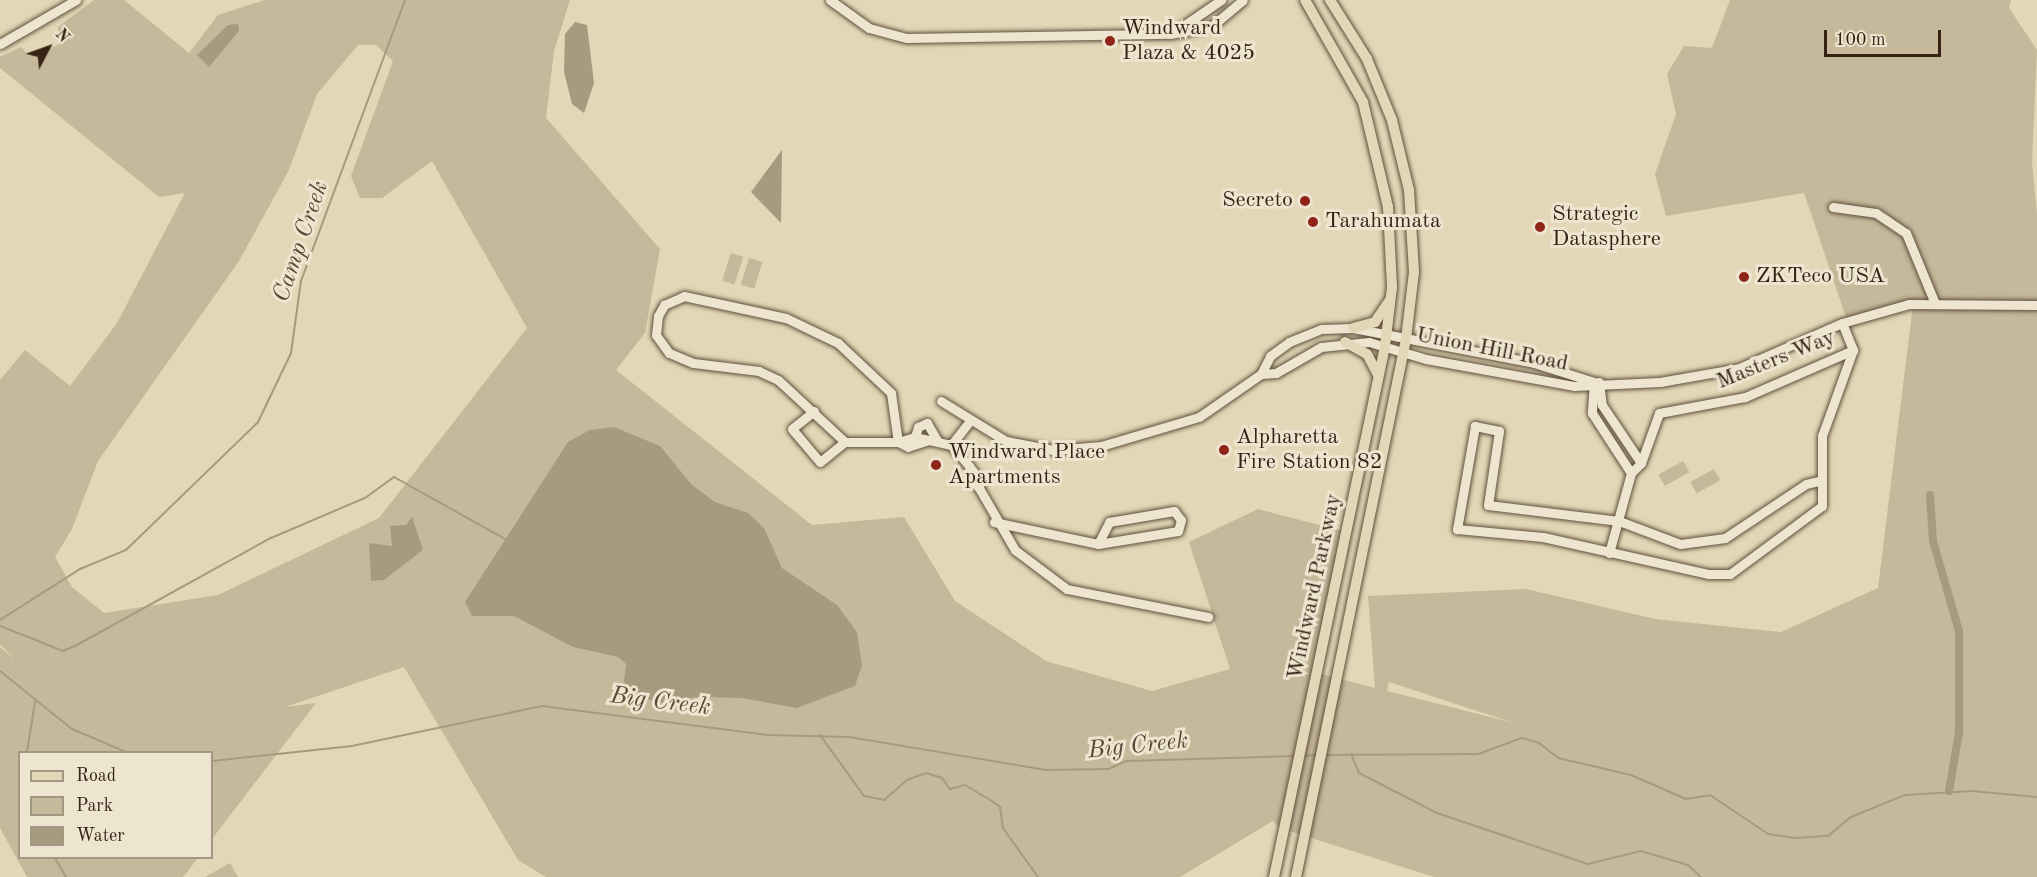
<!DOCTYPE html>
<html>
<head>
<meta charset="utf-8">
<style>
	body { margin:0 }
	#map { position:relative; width:2037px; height:877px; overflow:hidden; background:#e3d7b7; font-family:"Old Standard TT",serif }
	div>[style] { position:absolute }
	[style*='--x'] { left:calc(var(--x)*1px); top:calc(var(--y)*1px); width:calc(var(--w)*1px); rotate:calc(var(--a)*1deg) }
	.green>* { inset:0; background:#c5b89b; transform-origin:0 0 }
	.water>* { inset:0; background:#a89a7f }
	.stream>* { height:2px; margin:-1px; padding:0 1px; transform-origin:1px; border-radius:1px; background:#a89a7f }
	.canal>* { height:8px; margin:-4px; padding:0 4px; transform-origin:4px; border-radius:4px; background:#a89a7f }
	.roads { filter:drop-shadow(0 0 2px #60503c) drop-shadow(0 0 2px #60503c) }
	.minor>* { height:9px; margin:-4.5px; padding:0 4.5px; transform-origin:4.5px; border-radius:4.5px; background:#ede5d0 }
	.major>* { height:10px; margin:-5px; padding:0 5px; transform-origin:5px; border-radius:5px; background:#e3d7b7 }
	.dots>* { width:16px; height:16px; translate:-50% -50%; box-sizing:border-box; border:3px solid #ede5d0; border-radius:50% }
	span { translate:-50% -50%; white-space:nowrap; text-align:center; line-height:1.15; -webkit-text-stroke:6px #ede5d0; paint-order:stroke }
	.poi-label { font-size:22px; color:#352313 }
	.left { translate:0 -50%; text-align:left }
	.right { translate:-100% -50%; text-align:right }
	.street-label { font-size:22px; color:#352313 }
	.water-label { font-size:24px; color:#584733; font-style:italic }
	.legend { position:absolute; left:18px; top:751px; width:195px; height:108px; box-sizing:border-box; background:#ede5d0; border:2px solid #a39784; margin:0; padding:8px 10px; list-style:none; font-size:18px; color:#352313 }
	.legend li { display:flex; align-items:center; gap:12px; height:30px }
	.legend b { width:30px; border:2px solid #a39784 }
	.north { position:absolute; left:18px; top:18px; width:60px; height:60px; -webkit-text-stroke:4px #ede5d0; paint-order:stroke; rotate:49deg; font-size:16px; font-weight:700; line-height:24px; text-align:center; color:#352313 }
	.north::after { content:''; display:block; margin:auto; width:21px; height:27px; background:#352313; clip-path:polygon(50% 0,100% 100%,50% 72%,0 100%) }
	.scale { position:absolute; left:1824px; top:30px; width:117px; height:27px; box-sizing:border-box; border:3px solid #352313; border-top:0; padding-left:8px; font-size:18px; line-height:21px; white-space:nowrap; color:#352313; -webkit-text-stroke:4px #ede5d0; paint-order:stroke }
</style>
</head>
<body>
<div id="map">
	<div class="green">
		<i style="clip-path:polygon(evenodd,94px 0,124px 0,189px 53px,218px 15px,265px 0,570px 0,554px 51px,546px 118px,660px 249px,645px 333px,616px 370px,812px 525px,904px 517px,955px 601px,1046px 661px,1152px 691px,1230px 669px,1189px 542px,1258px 509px,1346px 532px,1314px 672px,1375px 688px,1368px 596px,1526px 589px,1655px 619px,1781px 632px,1878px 588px,1913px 305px,1848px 323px,1804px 193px,1666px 216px,1655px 174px,1676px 114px,1667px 74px,1684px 46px,1712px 48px,1730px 0,2011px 0,2009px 8px,2037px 50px,2032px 163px,2037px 214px,2037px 877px,1434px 877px,1280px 828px,1273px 821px,1180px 877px,546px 877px,518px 860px,404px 667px,285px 707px,316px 703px,212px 839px,212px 752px,20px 752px,20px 858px,198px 858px,183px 877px,27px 877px,0 828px,0 647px,15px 660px,0 644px,0 380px,25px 350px,70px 386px,117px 323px,185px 193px,159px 197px,0 68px,0 57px,21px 47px,29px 56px,60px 44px,58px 27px,94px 0,358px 45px,376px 45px,393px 61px,351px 176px,360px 198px,382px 198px,432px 161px,527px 328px,379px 518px,218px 595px,104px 613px,72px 587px,55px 557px,72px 529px,98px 461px,239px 261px,289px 170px,317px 94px,358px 45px,94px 0,1389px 682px,1517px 724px,1518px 724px,1387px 691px,1389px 682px)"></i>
		<i style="left:731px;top:253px;width:13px;height:29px;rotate:18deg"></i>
		<i style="left:749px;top:258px;width:14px;height:28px;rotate:17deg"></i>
		<i style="left:1683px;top:461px;width:13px;height:28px;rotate:61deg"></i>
		<i style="left:1714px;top:469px;width:13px;height:27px;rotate:61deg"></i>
		<i style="clip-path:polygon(230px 863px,238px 877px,205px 877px)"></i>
	</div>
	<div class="water">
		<i style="clip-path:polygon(575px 22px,587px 25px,594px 83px,584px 113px,572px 104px,564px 72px,565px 34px)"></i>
		<i style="clip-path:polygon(238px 24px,239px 31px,209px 67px,197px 55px,228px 25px)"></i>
		<i style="clip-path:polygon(782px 150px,781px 223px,751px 192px)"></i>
		<i style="clip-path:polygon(614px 427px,660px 446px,692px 485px,715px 502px,748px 513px,764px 528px,782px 568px,837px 605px,857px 632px,862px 665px,855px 686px,797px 708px,742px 698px,697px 697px,684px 699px,680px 708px,629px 694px,622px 698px,626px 664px,618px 657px,573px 647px,514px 616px,472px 616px,465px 602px,568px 442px,590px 430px)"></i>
		<i style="clip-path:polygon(412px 517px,423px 550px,384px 580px,371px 581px,369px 543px,392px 546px,390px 526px,406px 525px)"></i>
	</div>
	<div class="stream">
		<i style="--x:0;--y:620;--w:95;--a:-32.5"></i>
		<i style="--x:80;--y:569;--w:50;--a:-22.4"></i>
		<i style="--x:126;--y:550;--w:184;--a:-44.1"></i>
		<i style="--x:258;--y:422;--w:76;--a:-64.4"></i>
		<i style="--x:291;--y:353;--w:73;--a:-82.1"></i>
		<i style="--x:301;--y:281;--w:300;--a:-69.7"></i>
		<i style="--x:0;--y:626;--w:68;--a:21.6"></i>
		<i style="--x:63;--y:651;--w:13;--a:-23"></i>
		<i style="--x:75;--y:646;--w:224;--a:-28.9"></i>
		<i style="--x:271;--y:538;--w:102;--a:-23.1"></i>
		<i style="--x:365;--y:498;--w:36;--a:-36"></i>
		<i style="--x:394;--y:477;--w:127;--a:29.2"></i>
		<i style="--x:0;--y:671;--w:92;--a:38.9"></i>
		<i style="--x:72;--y:729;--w:59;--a:23.1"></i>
		<i style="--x:820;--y:735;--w:75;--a:54.2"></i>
		<i style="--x:864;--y:796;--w:20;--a:11"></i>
		<i style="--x:884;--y:800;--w:30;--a:-41"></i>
		<i style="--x:907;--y:780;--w:20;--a:-20"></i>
		<i style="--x:926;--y:773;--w:17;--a:17"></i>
		<i style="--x:942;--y:778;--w:14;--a:54"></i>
		<i style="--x:950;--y:789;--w:16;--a:-15"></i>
		<i style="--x:965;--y:785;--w:33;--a:31"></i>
		<i style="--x:993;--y:802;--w:9;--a:36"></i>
		<i style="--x:1000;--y:807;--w:21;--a:82"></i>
		<i style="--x:1003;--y:828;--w:60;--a:54.5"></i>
		<i style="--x:27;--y:752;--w:51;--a:-80.9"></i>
		<i style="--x:1351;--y:754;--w:21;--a:67"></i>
		<i style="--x:1359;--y:773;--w:88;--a:27.1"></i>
		<i style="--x:1437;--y:813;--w:159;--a:18.7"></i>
		<i style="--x:1588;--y:864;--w:55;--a:-13.8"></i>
		<i style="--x:1641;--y:851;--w:49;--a:16.6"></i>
		<i style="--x:1688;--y:865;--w:18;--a:43"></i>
		<i style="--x:1326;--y:755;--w:152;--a:-0.4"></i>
		<i style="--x:1478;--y:754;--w:47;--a:-20"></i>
		<i style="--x:1522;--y:738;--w:18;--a:16"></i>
		<i style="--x:1539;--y:743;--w:24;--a:38"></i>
		<i style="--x:1558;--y:758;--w:75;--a:13.1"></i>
		<i style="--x:1631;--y:775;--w:60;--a:23.6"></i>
		<i style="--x:1686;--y:799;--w:24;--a:-9"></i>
		<i style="--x:1710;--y:795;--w:70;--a:33.9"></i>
		<i style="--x:1768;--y:834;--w:28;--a:8"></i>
		<i style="--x:1796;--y:838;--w:32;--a:-4"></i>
		<i style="--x:1828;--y:836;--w:30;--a:-40"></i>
		<i style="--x:1851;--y:817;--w:58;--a:-22.2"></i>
		<i style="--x:1905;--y:795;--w:67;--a:-3.4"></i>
		<i style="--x:1972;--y:791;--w:65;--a:5.3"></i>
		<i style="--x:1302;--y:756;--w:15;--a:-4"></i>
		<i style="--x:212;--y:761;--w:141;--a:-6.1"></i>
		<i style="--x:352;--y:746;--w:194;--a:-11.9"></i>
		<i style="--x:542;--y:706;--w:227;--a:7.3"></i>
		<i style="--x:767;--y:735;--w:82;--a:1.4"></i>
		<i style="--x:849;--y:737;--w:200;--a:9.5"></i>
		<i style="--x:1046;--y:770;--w:62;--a:-0.9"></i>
		<i style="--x:1108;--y:769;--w:21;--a:-23"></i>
		<i style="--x:1127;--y:761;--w:169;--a:-1.7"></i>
		<i style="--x:55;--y:858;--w:22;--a:60"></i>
	</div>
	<div class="canal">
		<i style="--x:1930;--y:495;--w:46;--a:86.3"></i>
		<i style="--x:1933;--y:541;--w:94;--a:73.9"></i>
		<i style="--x:1959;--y:631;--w:101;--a:90"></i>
		<i style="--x:1959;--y:732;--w:60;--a:99.6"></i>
	</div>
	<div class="roads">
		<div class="minor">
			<i style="--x:830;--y:0;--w:48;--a:35.7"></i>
			<i style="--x:869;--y:28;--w:39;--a:15"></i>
			<i style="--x:907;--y:38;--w:263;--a:-0.9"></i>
			<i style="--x:1170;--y:34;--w:43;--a:-10.8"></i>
			<i style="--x:1212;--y:26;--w:40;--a:-40"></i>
			<i style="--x:1176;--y:31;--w:55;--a:-34.6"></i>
			<i style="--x:0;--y:44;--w:88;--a:-30.1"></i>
			<i style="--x:1833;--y:207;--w:43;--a:7.9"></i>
			<i style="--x:1876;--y:213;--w:36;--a:34"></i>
			<i style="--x:1906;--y:233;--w:74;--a:67.6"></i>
			<i style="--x:684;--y:296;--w:104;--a:12.2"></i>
			<i style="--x:786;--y:318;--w:58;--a:25.7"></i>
			<i style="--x:838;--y:343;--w:73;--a:43.3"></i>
			<i style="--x:891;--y:393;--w:49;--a:81.9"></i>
			<i style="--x:898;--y:442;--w:53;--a:180"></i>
			<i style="--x:845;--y:442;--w:91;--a:-137.2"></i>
			<i style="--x:778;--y:380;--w:21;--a:-155"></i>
			<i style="--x:759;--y:371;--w:66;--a:-173.1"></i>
			<i style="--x:693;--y:363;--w:26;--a:-157"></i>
			<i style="--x:669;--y:353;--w:22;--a:-126"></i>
			<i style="--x:656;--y:335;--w:19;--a:-84"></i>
			<i style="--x:658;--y:316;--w:13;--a:-61"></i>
			<i style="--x:664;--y:305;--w:22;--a:-24"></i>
			<i style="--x:1261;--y:374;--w:15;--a:-4"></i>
			<i style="--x:1276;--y:373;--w:52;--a:-30"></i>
			<i style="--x:1321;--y:347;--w:48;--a:-5.9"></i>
			<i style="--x:1369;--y:342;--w:59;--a:16.6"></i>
			<i style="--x:1426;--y:359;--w:150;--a:10.3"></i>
			<i style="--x:1574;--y:386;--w:86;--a:-2.7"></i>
			<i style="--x:1660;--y:382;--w:80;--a:-10"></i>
			<i style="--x:1739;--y:368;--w:112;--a:-23.6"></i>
			<i style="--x:1842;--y:323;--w:70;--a:-15.8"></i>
			<i style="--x:1909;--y:304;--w:128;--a:0.4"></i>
			<i style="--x:1594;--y:382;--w:31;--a:94"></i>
			<i style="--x:1592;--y:413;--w:72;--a:57"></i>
			<i style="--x:1599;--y:382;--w:23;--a:83"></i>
			<i style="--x:1602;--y:405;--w:70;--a:56.1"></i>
			<i style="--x:941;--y:401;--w:76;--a:31.6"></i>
			<i style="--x:1006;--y:441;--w:48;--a:10.8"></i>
			<i style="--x:1053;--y:450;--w:48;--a:-4.8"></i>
			<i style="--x:1101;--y:446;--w:102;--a:-16.5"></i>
			<i style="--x:1199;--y:417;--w:75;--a:-34.7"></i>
			<i style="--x:1261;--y:374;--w:20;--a:-63"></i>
			<i style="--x:1270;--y:356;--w:24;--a:-36"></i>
			<i style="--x:1289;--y:342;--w:35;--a:-22"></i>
			<i style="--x:1322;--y:329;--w:31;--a:-2"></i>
			<i style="--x:1353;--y:328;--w:184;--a:10.9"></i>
			<i style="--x:1534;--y:363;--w:63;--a:17.6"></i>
			<i style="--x:814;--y:411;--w:28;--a:141"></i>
			<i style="--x:792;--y:429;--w:43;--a:49.7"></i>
			<i style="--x:820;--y:462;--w:32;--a:-39"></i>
			<i style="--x:914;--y:437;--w:15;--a:11"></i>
			<i style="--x:929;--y:440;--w:22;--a:162"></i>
			<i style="--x:908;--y:447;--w:11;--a:-153"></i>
			<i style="--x:898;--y:442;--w:17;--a:-17"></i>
			<i style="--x:914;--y:440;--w:14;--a:-73"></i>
			<i style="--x:918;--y:427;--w:10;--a:-24"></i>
			<i style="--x:927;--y:423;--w:20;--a:60"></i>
			<i style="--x:929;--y:440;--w:23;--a:13"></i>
			<i style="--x:951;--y:445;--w:28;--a:49"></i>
			<i style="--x:951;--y:445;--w:29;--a:-52"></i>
			<i style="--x:969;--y:466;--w:18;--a:52"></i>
			<i style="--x:980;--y:480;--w:8;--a:97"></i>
			<i style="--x:979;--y:488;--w:12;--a:-132"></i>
			<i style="--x:971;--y:479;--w:13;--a:-99"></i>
			<i style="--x:1819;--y:481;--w:13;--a:167"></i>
			<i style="--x:1806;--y:484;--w:97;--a:146.3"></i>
			<i style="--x:1725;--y:538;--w:45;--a:172.4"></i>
			<i style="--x:1680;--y:544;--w:65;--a:-159.3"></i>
			<i style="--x:1619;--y:521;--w:132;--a:-173"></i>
			<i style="--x:1488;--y:505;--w:75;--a:-81.5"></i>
			<i style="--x:1499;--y:431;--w:25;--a:-168"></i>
			<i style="--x:1475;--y:426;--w:105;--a:99.9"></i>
			<i style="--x:1457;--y:529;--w:86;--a:5.3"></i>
			<i style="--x:1543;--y:537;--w:170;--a:12.6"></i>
			<i style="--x:1709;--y:574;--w:21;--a:0"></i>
			<i style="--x:1730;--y:574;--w:114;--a:-36.5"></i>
			<i style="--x:1822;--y:506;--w:70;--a:-90"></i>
			<i style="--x:1822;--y:436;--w:91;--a:-70.2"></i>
			<i style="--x:1853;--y:350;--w:29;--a:-112"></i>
			<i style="--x:979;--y:488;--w:72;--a:59.9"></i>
			<i style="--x:1015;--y:550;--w:65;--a:36.9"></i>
			<i style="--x:1067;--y:589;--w:144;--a:11.2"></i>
			<i style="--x:1174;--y:511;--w:11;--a:52"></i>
			<i style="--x:1181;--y:520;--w:11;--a:105"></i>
			<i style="--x:1178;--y:531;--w:81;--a:170.8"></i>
			<i style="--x:1098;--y:544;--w:25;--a:-63"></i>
			<i style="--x:1109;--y:522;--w:66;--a:-9.6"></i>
			<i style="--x:994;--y:522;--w:106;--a:11.9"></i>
			<i style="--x:1609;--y:553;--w:83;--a:-74.6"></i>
			<i style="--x:1631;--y:473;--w:14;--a:-45"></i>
			<i style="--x:1641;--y:463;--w:53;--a:-70.2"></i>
			<i style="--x:1659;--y:413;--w:87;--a:-10.5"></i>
			<i style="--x:1745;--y:397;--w:118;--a:-23.5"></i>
		</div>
		<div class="major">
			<i style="--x:1353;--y:328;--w:23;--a:-15"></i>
			<i style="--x:1375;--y:322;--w:25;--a:-56"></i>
			<i style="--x:1345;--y:342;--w:25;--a:29"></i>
			<i style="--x:1367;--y:354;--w:24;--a:62"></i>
			<i style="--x:1274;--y:877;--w:542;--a:-78.19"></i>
			<i style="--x:1385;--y:346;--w:59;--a:-83.2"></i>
			<i style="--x:1392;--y:287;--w:80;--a:-92.9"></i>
			<i style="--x:1388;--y:207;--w:108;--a:-103.4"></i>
			<i style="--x:1363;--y:102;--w:117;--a:-119.6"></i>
			<i style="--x:1296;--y:877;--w:549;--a:-78.44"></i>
			<i style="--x:1406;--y:339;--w:67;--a:-83.2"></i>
			<i style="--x:1414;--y:272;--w:82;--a:-93.5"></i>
			<i style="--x:1409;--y:190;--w:72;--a:-103.7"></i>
			<i style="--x:1392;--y:120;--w:66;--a:-112.3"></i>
			<i style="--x:1367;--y:59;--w:70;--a:-122.1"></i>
		</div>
	</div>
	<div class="dots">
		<i style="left:1110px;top:41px;background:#8f2418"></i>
		<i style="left:1305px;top:201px;background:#8f2418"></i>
		<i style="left:1313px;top:222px;background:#8f2418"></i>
		<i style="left:1540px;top:227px;background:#8f2418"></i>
		<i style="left:1744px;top:277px;background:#8f2418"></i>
		<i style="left:1224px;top:450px;background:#8f2418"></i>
		<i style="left:936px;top:465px;background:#8f2418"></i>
	</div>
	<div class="poi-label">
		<span class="left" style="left:1122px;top:41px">Windward<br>Plaza &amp; 4025</span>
		<span class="right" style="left:1293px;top:201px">Secreto</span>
		<span class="left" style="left:1552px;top:227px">Strategic<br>Datasphere</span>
		<span class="left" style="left:1325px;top:222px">Tarahumata</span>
		<span class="left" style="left:1756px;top:277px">ZKTeco USA</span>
		<span class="left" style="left:1236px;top:450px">Alpharetta<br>Fire Station 82</span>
		<span class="left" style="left:948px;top:465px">Windward Place<br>Apartments</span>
	</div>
	<div class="street-label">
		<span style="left:1492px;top:350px;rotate:11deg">Union Hill Road</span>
		<span style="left:1776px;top:360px;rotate:-22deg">Masters Way</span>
		<span style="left:1315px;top:587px;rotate:-78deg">Windward Parkway</span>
	</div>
	<div class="water-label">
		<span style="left:302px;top:242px;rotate:-71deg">Camp Creek</span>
		<span style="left:660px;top:703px;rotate:7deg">Big Creek</span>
		<span style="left:1138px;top:747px;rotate:-6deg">Big Creek</span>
	</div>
	<ul class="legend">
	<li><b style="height:8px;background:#e3d7b7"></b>Road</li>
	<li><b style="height:16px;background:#c5b89b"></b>Park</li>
	<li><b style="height:16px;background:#a89a7f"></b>Water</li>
	</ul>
	<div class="north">N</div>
	<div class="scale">100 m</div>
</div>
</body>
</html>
